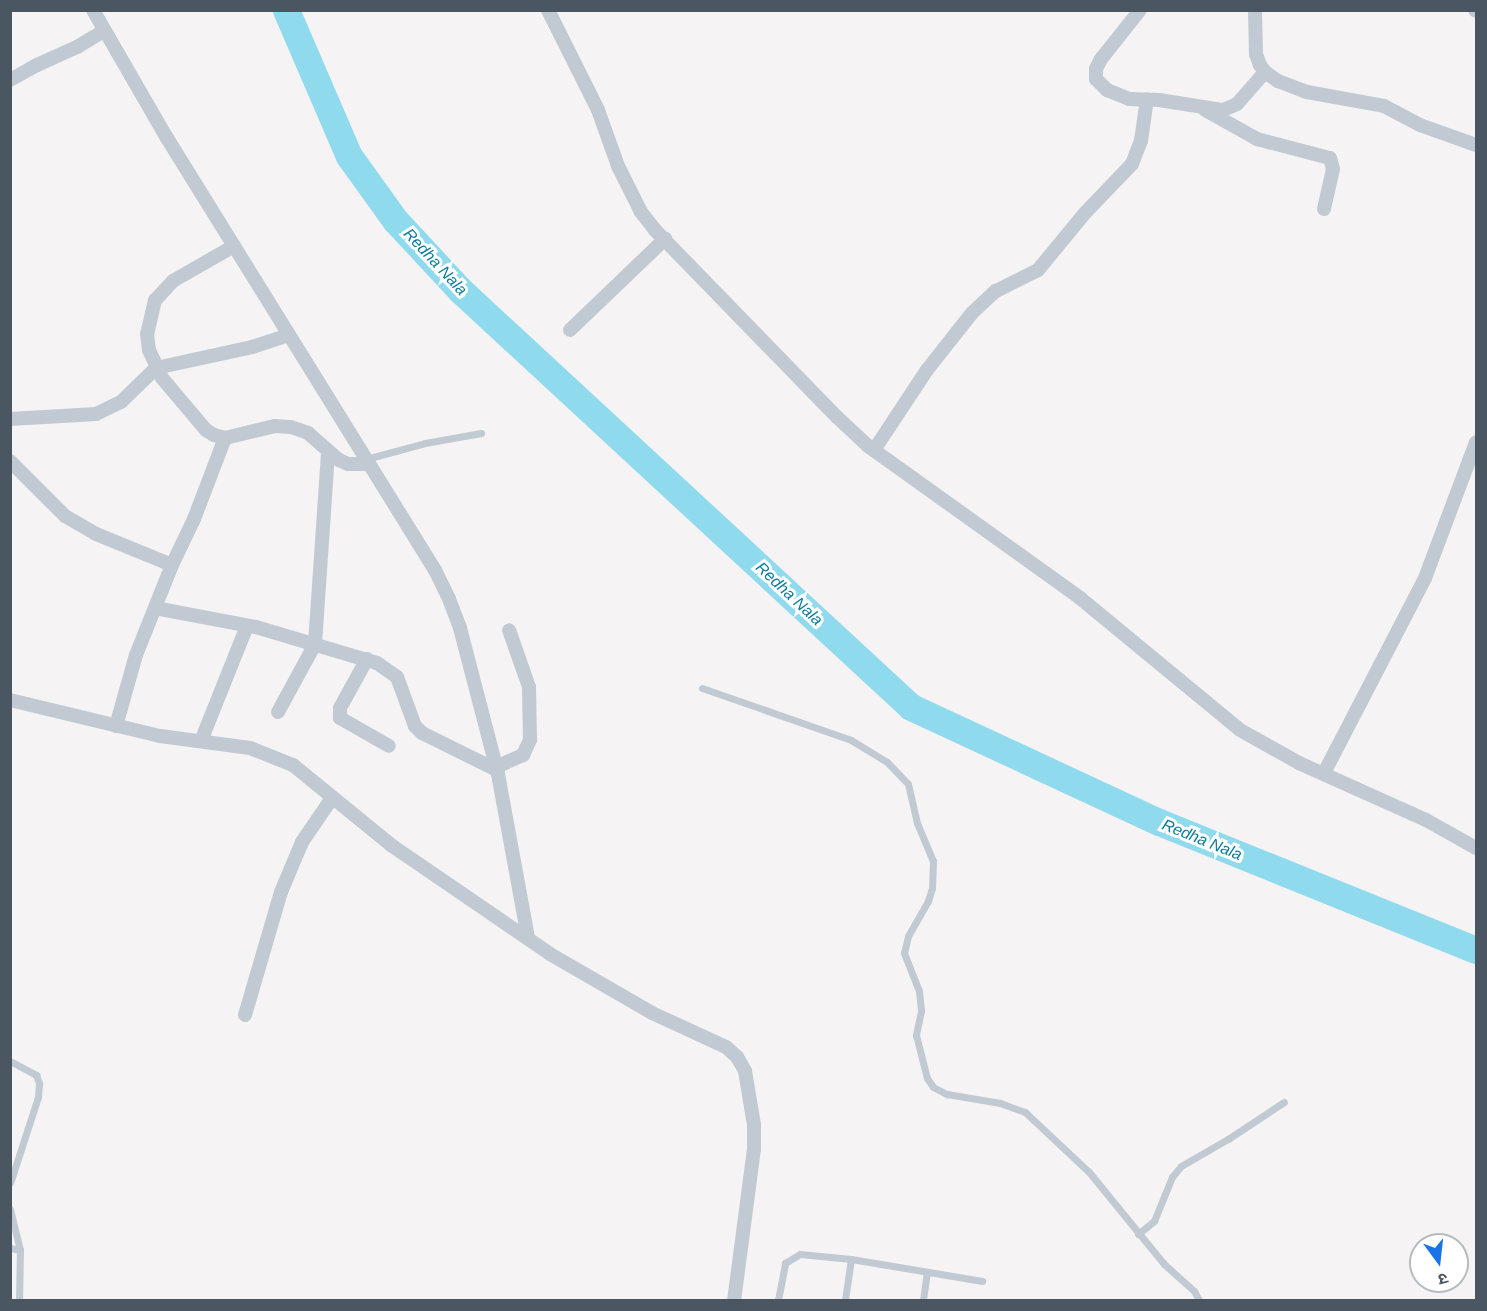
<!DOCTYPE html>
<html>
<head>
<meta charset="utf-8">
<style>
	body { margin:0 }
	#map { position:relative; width:1487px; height:1311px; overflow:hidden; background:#f5f3f3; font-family:Arial,"Noto Sans Devanagari",sans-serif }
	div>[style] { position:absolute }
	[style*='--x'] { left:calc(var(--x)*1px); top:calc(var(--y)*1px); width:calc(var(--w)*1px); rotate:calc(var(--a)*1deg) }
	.river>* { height:27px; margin:-13.5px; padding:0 13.5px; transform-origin:13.5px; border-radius:13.5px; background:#90daee }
	.service>* { height:7px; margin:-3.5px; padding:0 3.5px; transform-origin:3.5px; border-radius:3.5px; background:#c1cad2 }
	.minor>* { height:14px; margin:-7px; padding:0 7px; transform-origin:7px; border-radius:7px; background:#c1cad2 }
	span { translate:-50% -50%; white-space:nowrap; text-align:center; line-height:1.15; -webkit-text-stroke:6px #fff; paint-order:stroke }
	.water-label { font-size:16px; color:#0c7c9b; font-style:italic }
	.frame { position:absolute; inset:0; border:12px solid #4a5661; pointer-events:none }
	.north { position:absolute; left:1409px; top:1233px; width:60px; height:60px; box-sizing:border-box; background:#fff; border:2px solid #b7bbc0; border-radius:50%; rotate:165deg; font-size:16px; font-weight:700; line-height:24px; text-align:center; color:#4a5661 }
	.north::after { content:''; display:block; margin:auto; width:21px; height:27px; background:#1a73e8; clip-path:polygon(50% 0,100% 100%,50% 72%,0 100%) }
</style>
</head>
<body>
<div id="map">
	<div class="river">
		<i style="--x:286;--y:10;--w:159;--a:66.7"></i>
		<i style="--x:349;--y:156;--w:79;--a:54.3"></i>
		<i style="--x:395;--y:220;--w:96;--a:47.1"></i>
		<i style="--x:460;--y:290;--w:614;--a:42.76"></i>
		<i style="--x:911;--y:707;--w:273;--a:24.9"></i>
		<i style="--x:1159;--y:822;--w:342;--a:22"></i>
	</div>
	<div class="service">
		<i style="--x:366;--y:459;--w:61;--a:-15.2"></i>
		<i style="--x:425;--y:443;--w:57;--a:-10.1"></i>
		<i style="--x:702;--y:688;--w:158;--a:19.2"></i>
		<i style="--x:851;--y:740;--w:42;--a:31.4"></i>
		<i style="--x:887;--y:762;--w:30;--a:46"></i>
		<i style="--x:908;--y:784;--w:40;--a:77"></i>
		<i style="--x:917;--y:823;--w:41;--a:67.2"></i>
		<i style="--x:933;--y:861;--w:27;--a:92"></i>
		<i style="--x:932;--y:888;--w:14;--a:107"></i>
		<i style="--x:928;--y:901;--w:40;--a:119.7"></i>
		<i style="--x:908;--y:936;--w:17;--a:103"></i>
		<i style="--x:904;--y:953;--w:41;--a:68.5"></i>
		<i style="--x:919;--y:991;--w:20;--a:84"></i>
		<i style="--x:921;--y:1011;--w:25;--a:102"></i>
		<i style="--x:916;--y:1035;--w:44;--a:75.7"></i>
		<i style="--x:927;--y:1078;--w:11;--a:56"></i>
		<i style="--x:933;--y:1087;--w:16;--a:27"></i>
		<i style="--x:947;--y:1094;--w:54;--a:9.6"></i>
		<i style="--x:1000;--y:1103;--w:27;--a:20"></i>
		<i style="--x:1025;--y:1112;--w:88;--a:43.2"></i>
		<i style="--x:1089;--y:1172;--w:119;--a:50.8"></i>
		<i style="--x:1164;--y:1264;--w:40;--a:42"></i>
		<i style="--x:1194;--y:1291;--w:10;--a:61"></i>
		<i style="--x:10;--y:1061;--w:30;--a:28"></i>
		<i style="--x:36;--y:1075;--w:9;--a:69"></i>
		<i style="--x:39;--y:1083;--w:14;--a:94"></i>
		<i style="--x:38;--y:1097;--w:90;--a:108"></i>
		<i style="--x:10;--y:1209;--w:42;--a:76.3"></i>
		<i style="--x:20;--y:1250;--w:50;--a:91.1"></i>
		<i style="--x:1138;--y:1234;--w:21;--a:-39"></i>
		<i style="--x:1154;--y:1221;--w:48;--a:-67.8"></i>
		<i style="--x:1172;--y:1177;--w:14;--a:-51"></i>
		<i style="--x:1181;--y:1166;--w:54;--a:-29.9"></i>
		<i style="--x:1228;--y:1139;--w:67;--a:-33.5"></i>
		<i style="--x:10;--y:1248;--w:10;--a:11"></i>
		<i style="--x:778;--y:1300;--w:38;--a:-79"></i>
		<i style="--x:785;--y:1263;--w:17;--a:-31"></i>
		<i style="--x:800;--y:1254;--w:51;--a:5.6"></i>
		<i style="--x:851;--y:1259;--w:133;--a:9.5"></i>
		<i style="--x:845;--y:1300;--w:41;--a:-81.7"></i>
		<i style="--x:923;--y:1300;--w:28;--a:-82"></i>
	</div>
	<div class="minor">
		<i style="--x:93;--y:10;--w:148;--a:60"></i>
		<i style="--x:167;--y:138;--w:508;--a:58.19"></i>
		<i style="--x:435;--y:570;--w:32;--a:64"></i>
		<i style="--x:449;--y:599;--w:31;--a:69"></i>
		<i style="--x:460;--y:628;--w:151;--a:75.4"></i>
		<i style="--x:498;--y:774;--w:167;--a:79.6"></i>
		<i style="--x:548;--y:10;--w:112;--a:63.4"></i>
		<i style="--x:598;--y:110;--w:59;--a:70.3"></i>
		<i style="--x:618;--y:166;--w:51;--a:63.4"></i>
		<i style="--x:641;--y:212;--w:23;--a:52"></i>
		<i style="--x:655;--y:230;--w:261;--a:45.8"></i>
		<i style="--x:837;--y:417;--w:42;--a:43.1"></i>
		<i style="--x:868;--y:446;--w:261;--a:35.6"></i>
		<i style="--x:1080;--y:598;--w:207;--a:39.5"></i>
		<i style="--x:1240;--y:730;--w:68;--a:29.2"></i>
		<i style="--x:1299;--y:763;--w:139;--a:24.2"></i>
		<i style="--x:1426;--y:820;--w:57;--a:29.2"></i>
		<i style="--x:1140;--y:10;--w:63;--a:128.5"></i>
		<i style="--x:1101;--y:59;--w:11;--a:117"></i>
		<i style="--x:1096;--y:69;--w:10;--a:90"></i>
		<i style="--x:1096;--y:79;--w:16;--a:45"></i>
		<i style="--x:1107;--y:90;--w:24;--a:22"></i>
		<i style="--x:1129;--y:99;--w:30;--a:2"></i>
		<i style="--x:1159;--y:100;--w:65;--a:8.9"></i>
		<i style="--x:1223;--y:110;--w:15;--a:-23"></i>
		<i style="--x:1237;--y:104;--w:43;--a:-48.8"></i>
		<i style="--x:1255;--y:10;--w:44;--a:88.7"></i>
		<i style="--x:1256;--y:54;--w:12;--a:70"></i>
		<i style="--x:1260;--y:65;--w:9;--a:54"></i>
		<i style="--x:1265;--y:72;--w:16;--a:35"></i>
		<i style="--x:1278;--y:81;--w:31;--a:21"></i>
		<i style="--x:1307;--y:92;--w:78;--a:10.3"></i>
		<i style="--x:1384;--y:106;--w:41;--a:27.8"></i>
		<i style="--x:1420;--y:125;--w:59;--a:19.7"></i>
		<i style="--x:1475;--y:10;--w:1;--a:45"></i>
		<i style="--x:10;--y:80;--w:31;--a:-29"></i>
		<i style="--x:37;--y:65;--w:44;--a:-24.2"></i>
		<i style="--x:77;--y:47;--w:31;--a:-31"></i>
		<i style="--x:1205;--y:110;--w:60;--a:29.1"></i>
		<i style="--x:1257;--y:139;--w:75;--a:14.6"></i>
		<i style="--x:1330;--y:158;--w:11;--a:75"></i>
		<i style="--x:1333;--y:169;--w:41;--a:102.7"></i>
		<i style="--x:234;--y:246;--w:70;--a:150.2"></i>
		<i style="--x:173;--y:281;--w:26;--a:133"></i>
		<i style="--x:155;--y:300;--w:35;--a:103"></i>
		<i style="--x:147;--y:334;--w:16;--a:83"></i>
		<i style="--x:149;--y:350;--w:31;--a:65"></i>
		<i style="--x:162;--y:378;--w:68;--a:49.8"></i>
		<i style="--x:206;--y:430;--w:9;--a:32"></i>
		<i style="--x:214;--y:435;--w:11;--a:15"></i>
		<i style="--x:225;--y:438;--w:51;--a:-13.5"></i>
		<i style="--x:275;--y:426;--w:16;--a:4"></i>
		<i style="--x:291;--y:427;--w:18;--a:19"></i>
		<i style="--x:308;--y:433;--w:41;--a:41.1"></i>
		<i style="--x:339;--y:460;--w:10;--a:24"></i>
		<i style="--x:348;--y:464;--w:21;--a:0"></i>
		<i style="--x:570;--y:330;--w:132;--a:-43.8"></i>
		<i style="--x:10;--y:419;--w:86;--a:-3.3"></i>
		<i style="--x:96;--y:414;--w:28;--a:-26"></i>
		<i style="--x:121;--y:402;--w:49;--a:-44.2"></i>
		<i style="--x:156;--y:368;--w:98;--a:-12.3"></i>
		<i style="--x:252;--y:347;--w:39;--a:-18"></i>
		<i style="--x:874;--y:450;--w:96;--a:-56.5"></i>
		<i style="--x:927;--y:370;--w:73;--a:-51.7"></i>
		<i style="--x:972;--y:313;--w:33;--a:-43"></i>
		<i style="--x:996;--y:291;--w:47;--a:-26.6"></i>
		<i style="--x:1038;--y:270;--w:74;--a:-50.5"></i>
		<i style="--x:1085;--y:213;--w:68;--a:-46.2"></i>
		<i style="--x:1132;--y:164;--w:25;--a:-69"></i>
		<i style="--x:1141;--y:141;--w:42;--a:-81.9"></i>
		<i style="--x:10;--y:461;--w:78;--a:45"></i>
		<i style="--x:65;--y:516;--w:36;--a:30"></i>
		<i style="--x:96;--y:534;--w:82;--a:22.2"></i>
		<i style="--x:155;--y:608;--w:103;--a:10.7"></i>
		<i style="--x:256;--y:627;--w:126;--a:16.6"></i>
		<i style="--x:377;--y:663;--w:24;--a:35"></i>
		<i style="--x:397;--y:677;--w:52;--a:69.8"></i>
		<i style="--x:415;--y:726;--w:10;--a:45"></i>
		<i style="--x:422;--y:733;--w:84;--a:26.3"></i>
		<i style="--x:367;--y:659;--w:56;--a:118.9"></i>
		<i style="--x:340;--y:708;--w:10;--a:90"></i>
		<i style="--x:340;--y:718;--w:56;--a:29.7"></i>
		<i style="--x:10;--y:700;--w:154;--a:13.5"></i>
		<i style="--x:160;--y:736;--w:91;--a:7.6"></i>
		<i style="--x:250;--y:748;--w:46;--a:21.6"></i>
		<i style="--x:293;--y:765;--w:127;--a:39.2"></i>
		<i style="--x:391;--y:845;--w:193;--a:34.4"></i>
		<i style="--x:550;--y:954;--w:118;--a:30"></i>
		<i style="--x:652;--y:1013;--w:81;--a:24.7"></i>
		<i style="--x:726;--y:1047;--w:15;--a:42"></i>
		<i style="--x:737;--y:1057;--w:16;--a:60"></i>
		<i style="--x:745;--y:1071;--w:55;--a:80.5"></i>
		<i style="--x:754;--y:1125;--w:24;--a:90"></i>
		<i style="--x:754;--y:1149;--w:152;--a:97.5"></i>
		<i style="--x:278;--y:712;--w:77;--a:-61.4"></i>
		<i style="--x:315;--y:644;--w:193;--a:-86.1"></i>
		<i style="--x:116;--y:726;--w:74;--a:-74.3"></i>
		<i style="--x:136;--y:655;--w:97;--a:-68.2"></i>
		<i style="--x:172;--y:565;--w:51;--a:-64.4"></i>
		<i style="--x:194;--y:519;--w:87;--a:-69.1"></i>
		<i style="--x:201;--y:741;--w:124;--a:-68.2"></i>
		<i style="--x:496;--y:767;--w:30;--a:-24"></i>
		<i style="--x:523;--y:755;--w:17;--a:-65"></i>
		<i style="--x:530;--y:740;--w:53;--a:-91.1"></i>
		<i style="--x:529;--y:687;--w:60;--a:-109.3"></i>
		<i style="--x:1324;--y:773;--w:220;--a:-62.6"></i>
		<i style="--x:1425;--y:578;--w:145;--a:-69.4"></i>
		<i style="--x:245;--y:1015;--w:128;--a:-73.7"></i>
		<i style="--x:281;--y:892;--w:54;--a:-67.2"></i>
		<i style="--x:302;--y:842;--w:53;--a:-55.7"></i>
	</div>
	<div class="water-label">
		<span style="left:435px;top:262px;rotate:47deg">Redha Nala</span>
		<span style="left:789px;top:594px;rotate:43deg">Redha Nala</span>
		<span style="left:1202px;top:840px;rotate:22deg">Redha Nala</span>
	</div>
	<div class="frame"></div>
	<div class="north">उ</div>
</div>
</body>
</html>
